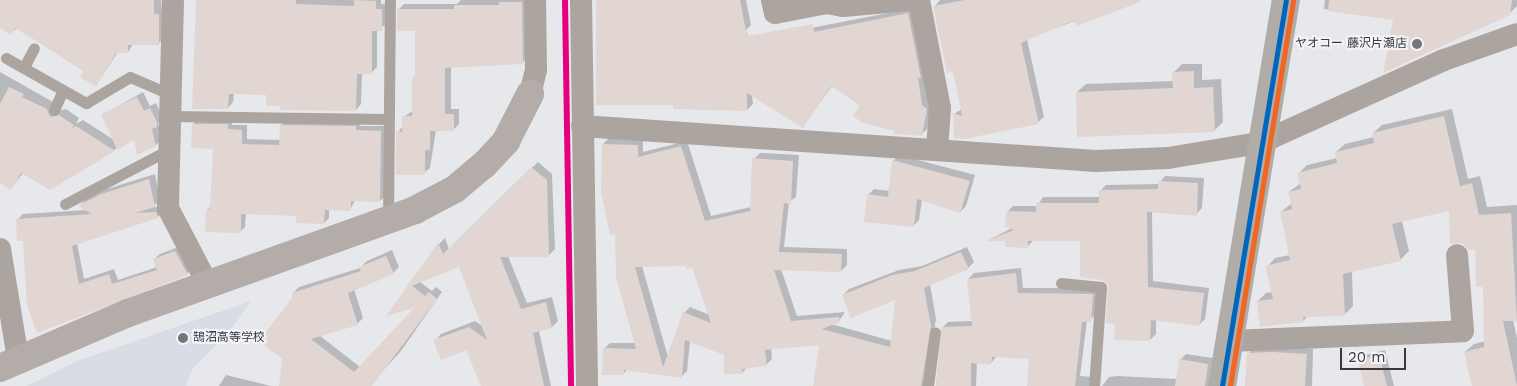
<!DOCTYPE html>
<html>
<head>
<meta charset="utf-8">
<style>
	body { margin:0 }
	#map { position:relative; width:1517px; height:386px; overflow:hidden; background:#e6e8eb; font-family:"Work Sans","Noto Sans JP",sans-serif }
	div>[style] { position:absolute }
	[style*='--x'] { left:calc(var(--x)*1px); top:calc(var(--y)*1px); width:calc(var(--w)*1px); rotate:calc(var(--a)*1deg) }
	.built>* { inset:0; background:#d8dce4 }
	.shadow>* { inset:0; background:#0003 }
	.building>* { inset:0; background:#e2d6d3 }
	.lane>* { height:11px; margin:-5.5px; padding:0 5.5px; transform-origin:5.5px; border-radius:5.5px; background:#aca49e }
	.street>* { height:22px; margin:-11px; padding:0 11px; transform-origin:11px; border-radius:11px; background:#aca49e }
	.secondary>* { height:28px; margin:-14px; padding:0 14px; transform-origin:14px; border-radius:14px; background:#b3aca9 }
	.highway>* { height:28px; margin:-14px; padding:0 14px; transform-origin:14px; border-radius:14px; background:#b0aca7 }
	.bus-1>* { height:5px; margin:-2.5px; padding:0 2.5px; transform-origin:2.5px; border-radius:2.5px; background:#0065bd }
	.bus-2>* { height:5px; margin:-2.5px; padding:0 2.5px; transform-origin:2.5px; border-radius:2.5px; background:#f26522 }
	.rail-1>* { height:6px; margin:-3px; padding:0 3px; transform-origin:3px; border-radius:3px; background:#e5007d }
	.dots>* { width:14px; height:14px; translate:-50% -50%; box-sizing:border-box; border:2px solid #f2f4fa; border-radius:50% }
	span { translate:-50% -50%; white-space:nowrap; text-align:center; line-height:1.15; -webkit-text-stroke:4px #f2f4fa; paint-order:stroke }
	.poi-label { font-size:12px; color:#39393c }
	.right { translate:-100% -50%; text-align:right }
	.left { translate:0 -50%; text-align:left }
	.scale { position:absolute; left:1340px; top:348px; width:66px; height:22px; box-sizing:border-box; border:2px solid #39393c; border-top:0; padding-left:6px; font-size:15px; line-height:18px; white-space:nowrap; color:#39393c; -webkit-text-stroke:4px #f2f4fa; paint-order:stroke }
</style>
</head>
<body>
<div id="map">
	<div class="built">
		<i style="clip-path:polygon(251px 301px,229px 332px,193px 368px,186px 386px,27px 386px,77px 361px)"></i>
	</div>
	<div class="shadow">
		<i style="clip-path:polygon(0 0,161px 0,164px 38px,158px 44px,133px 44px,128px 52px,118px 52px,96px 85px,85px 71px,17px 28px,11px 33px,0 26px)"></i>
		<i style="clip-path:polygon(197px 0,381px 0,381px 4px,388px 4px,387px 24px,377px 30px,377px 67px,371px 73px,362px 73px,361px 104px,356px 110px,281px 105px,267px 94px,234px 93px,233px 102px,228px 108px)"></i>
		<i style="clip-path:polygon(461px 0,527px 0,528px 57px,522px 63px,451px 66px,451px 109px,459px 109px,459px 124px,453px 130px,436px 130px,430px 168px,424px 173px,398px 132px,403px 126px,403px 117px,413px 111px,413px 79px,416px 75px,416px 30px,399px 9px,404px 4px,457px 4px)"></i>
		<i style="clip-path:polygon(598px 0,746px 0,751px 25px,746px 30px,749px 40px,914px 8px,932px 103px,927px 129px,921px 135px,896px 130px,832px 86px,803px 126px,752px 95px,753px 104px,747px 110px,674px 104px)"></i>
		<i style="clip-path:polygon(940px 0,1130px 0,1027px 39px,1044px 117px,1038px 122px,955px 137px,954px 114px,962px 109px,954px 71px,935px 6px)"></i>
		<i style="clip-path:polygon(1325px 0,1517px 0,1517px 6px,1509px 14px,1394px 19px,1324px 9px)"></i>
		<i style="clip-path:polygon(1182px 64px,1202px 64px,1202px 80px,1221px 79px,1223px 122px,1214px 131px,1077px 92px,1086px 84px,1174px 81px,1173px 73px)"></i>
		<i style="clip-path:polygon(0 72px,53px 102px,57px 111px,66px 109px,79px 118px,76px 124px,83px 120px,114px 140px,103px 115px,143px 92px,150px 106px,156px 103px,162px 116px,158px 124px,162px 139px,156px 145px,134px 138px,50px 188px,23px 173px,11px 188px,0 182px)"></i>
		<i style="clip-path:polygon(1452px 109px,1468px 179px,1480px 176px,1487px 207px,1517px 205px,1517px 320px,1513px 320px,1517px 338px,1517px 386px,1473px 386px,1465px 352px,1474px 344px,1486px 341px,1484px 285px,1476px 248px,1450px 210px,1402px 221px,1409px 251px,1400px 260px,1352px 271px,1353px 306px,1344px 315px,1308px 316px,1303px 321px,1258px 301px,1266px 293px,1272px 292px,1267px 267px,1275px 258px,1290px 255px,1281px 212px,1292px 203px,1289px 192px,1301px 183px,1299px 173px,1307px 165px,1337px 158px,1336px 152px,1345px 144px,1374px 137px,1373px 133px,1382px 125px)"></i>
		<i style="clip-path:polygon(198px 119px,232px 120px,232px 125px,247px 125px,247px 139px,281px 140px,281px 126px,286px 120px,360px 122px,360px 126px,386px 126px,385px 196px,380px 201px,355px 200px,350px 210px,329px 209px,329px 218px,324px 223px,298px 214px,246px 213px,245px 227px,240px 232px,207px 210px,212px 205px,214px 147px,193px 124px)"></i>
		<i style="clip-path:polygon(evenodd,609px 138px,643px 139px,643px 152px,687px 141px,711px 216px,751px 207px,754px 159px,760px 153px,799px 155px,796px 197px,789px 202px,784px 247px,847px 249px,847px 265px,841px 271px,781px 269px,797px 316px,845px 312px,839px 321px,831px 324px,892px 341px,896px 299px,843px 295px,849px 289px,899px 270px,922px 266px,967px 247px,974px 262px,968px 268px,930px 284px,936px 319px,926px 379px,931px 386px,814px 386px,820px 344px,771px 348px,772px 359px,766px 365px,747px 367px,742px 373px,725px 354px,690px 341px,687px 371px,681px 377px,628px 369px,623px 374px,604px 349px,610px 343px,636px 343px,603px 144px,609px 138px,642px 266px,693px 266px,710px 315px,690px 307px,684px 313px,668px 357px,642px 266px)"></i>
		<i style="clip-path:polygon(899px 155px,975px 175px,966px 206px,960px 212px,922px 199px,919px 220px,913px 226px,868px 195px,874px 189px,890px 191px,893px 161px)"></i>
		<i style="clip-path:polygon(538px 162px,552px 174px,555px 249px,549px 255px,508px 256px,527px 303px,552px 297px,558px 321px,552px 327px,539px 331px,551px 386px,483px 386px,511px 331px,442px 358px,435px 341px,441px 334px,475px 321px,484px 327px,459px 266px,420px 282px,432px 291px,436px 287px,442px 292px,401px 351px,369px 386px,280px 386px,293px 293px,299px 287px,360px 268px,367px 261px,392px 250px,399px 267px,393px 273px,354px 289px,363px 318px,357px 324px,319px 335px,360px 367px,418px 305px,389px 314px,439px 244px,445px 238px,449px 249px)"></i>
		<i style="clip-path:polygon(155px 174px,160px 200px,153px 207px,161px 207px,163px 211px,158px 217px,77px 243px,84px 279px,114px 269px,118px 280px,157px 267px,154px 259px,160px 254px,181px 246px,193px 268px,187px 274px,38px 332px,24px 239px,17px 220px,23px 214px,87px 210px,80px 206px,85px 200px,107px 189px)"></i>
		<i style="clip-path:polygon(1165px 176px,1204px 178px,1202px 208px,1196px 214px,1152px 211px,1153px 281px,1209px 288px,1205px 319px,1199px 325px,1156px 320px,1156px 334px,1150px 340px,1116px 322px,1109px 283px,1081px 240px,1034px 240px,1028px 246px,1006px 240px,989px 240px,1012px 228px,1007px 212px,1013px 206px,1037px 206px,1043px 197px,1100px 197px,1100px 191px,1106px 185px,1159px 184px)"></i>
		<i style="clip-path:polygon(1021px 268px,1023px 288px,1098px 288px,1096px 315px,1087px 321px,1080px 376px,1093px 377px,1096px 386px,1029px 386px,1030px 358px,997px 356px,991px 363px,977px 362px,976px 386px,936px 386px,942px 328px,948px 322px,973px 321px,968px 279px,974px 273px)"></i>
		<i style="clip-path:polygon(1280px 347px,1313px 349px,1312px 386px,1245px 386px,1248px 354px,1254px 348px)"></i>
		<i style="clip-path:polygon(1385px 350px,1394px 386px,1365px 386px,1359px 361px,1365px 355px)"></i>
		<i style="clip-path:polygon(1186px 354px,1213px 358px,1209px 386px,1102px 386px,1109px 377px,1117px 376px,1177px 379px,1180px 360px)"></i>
		<i style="clip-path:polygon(226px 375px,271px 386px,219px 386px)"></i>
	</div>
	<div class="building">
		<i style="clip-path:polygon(0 0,154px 0,154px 14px,159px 14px,159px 45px,128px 45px,128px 53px,116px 53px,96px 87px,80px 77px,83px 71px,38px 42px,15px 28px,11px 35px,0 28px)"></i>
		<i style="clip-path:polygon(196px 0,296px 0,296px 4px,354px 6px,354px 0,376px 1px,376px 9px,382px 9px,382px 31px,372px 31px,372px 74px,357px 74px,356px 111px,280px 110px,280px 106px,266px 106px,266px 95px,229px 94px,228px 109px,192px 109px)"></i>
		<i style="clip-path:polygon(596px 0,740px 0,747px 36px,813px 24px,814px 32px,908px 13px,921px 78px,918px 78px,922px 105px,927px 109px,922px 136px,894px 134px,895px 131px,863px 123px,853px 116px,860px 105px,831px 86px,803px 128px,747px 93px,747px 111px,673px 109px,673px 105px,596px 105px)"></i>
		<i style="clip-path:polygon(965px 0,1140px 0,1140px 2px,1077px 26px,1075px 20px,1021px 43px,1039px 124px,964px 139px,954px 138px,953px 113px,962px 116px,953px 72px,947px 73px,933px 6px)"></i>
		<i style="clip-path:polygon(1329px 0,1512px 0,1510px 15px,1383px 73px,1393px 20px,1328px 11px)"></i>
		<i style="clip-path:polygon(499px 2px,522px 2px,523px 64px,445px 68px,445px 114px,454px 114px,454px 131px,430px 131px,430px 150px,425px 150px,425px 175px,396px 175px,396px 131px,402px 132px,402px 116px,412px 116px,412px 78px,415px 78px,415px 31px,397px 31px,397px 9px,454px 9px,454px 5px,499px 5px)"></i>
		<i style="clip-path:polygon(1194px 71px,1194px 88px,1213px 87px,1215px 132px,1077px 137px,1076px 92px,1173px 88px,1172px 72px)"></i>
		<i style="clip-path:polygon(9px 87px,24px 94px,22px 97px,47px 109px,50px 117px,59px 115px,74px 125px,72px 128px,76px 126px,115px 151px,50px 190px,21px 173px,11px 190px,0 183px,0 104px)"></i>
		<i style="clip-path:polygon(137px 97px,144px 111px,150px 108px,157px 122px,157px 127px,152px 129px,156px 146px,137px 155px,134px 140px,117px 150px,101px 114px)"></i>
		<i style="clip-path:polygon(1444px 116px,1460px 186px,1472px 183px,1479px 215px,1511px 213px,1517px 321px,1503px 321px,1517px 386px,1472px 386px,1464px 352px,1484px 347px,1483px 287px,1476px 287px,1475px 249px,1469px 250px,1462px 243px,1450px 244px,1449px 211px,1392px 224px,1401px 261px,1343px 274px,1345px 316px,1303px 317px,1304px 322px,1260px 327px,1257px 301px,1273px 299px,1265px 266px,1290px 260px,1280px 212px,1292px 209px,1288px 192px,1301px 189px,1297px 173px,1337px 163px,1335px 152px,1374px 143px,1372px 133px)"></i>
		<i style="clip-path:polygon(192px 124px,228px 124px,228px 129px,242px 130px,242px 144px,279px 145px,280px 125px,356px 126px,356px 130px,381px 131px,380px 202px,351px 201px,351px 211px,325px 210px,324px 224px,296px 223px,296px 216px,241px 214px,241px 233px,205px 232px,206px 209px,210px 209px,213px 149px,191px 148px)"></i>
		<i style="clip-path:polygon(evenodd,602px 144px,638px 145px,638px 157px,681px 146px,705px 221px,750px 211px,752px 158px,793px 161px,791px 204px,784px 203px,779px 252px,842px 254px,841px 272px,774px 270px,791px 321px,839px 317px,840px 322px,822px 329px,890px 347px,895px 300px,851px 318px,842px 295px,892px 275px,915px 271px,961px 252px,969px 269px,924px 288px,931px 326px,921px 386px,813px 386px,819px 345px,765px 350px,767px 366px,742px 369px,742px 374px,724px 374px,724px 355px,685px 340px,682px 378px,624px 370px,624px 375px,602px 375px,603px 348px,636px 349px,616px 277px,615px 234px,610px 235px,601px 192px,602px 144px,686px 266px,687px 269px,692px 267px,711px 323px,683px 312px,663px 367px,635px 267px,686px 266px)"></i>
		<i style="clip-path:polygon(892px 160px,970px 181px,960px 213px,917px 199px,914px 227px,864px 222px,867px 194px,888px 197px)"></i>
		<i style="clip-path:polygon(531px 167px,547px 180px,549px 257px,500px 257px,521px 309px,546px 302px,552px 328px,533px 333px,544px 386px,481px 386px,466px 350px,441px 360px,433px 340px,469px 327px,487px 340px,459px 267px,412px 286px,425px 296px,429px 292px,437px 299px,372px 386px,279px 386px,282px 359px,259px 341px,293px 297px,292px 293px,361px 271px,359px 267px,386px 256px,394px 274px,348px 293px,358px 325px,311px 339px,354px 372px,414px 308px,386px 316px,438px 243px,443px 254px)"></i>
		<i style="clip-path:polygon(149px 179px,155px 207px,135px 213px,156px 212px,158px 218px,72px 246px,79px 284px,109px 274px,112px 284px,157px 270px,153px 259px,175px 251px,188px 275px,37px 333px,27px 305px,23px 241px,17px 241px,16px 219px,92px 214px,78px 206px,101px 194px)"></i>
		<i style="clip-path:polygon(1158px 181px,1198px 183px,1197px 216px,1147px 212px,1148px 287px,1204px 293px,1200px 326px,1151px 320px,1150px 341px,1114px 340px,1115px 324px,1106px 323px,1108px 284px,1102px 280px,1080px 277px,1080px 241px,1028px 241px,1028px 248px,1005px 247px,1005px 241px,986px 241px,1014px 230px,1005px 227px,1006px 211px,1036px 212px,1036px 203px,1099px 203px,1099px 190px,1158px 189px)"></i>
		<i style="clip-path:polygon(1016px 273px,1018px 293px,1093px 294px,1091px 322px,1082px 322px,1075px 386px,1027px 386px,1029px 359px,992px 357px,991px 365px,971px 363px,971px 386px,936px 386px,941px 327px,972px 326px,967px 279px)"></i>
		<i style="clip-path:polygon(1273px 352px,1307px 354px,1305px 386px,1245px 386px,1247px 353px)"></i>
		<i style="clip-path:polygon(1379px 355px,1387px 386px,1364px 386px,1358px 360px)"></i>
		<i style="clip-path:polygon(1179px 359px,1208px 364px,1205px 386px,1175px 386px)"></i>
	</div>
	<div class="lane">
		<i style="--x:6;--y:58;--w:92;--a:29.4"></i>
		<i style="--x:86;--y:103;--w:51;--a:-30.6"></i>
		<i style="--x:130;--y:77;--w:46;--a:23.2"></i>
		<i style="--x:24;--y:67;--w:21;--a:-62"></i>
		<i style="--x:54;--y:110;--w:22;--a:-66"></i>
		<i style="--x:171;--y:116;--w:218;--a:0.8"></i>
		<i style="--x:65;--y:204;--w:119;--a:-27.6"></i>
		<i style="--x:388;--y:220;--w:220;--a:-89.5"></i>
		<i style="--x:1061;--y:283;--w:40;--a:5.7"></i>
		<i style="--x:1101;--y:287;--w:99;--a:94"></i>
		<i style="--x:928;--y:386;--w:54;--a:-82.6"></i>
	</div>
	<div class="street">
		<i style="--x:173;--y:0;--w:208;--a:91.4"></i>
		<i style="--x:168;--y:208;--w:87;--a:62.5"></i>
		<i style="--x:581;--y:0;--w:386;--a:89.1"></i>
		<i style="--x:772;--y:0;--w:13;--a:77"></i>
		<i style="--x:775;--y:13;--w:53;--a:-10.9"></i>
		<i style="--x:827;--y:3;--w:16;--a:11"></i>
		<i style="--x:843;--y:6;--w:67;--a:-5.1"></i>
		<i style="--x:919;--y:0;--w:110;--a:79"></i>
		<i style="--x:940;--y:108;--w:41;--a:94.2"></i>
		<i style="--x:530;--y:94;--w:25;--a:-76"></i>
		<i style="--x:536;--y:70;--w:70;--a:-90.8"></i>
		<i style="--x:582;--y:126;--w:515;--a:3.9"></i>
		<i style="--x:1096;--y:161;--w:72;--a:-2.4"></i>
		<i style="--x:1168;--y:158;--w:93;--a:-9.3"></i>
		<i style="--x:1260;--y:143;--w:202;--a:-24.3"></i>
		<i style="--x:1444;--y:60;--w:77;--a:-19.6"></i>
		<i style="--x:0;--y:249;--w:111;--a:80.7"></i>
		<i style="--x:1229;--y:341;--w:234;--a:-2.4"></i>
		<i style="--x:1463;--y:331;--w:76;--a:-94.5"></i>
	</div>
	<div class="secondary">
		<i style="--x:0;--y:368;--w:139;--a:-23.3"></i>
		<i style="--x:128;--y:313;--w:305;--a:-19.7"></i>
		<i style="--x:415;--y:210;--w:45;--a:-27.7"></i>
		<i style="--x:455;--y:189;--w:38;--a:-40"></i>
		<i style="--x:484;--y:165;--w:33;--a:-47"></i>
		<i style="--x:506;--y:141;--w:53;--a:-62.9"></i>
	</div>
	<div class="highway">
		<i style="--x:1222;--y:386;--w:391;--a:-80.6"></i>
	</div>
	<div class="bus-1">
		<i style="--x:1222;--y:386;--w:391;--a:-80.6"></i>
	</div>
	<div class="bus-2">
		<i style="--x:1230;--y:386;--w:390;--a:-80.7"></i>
	</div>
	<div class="rail-1">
		<i style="--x:565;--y:0;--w:386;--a:89.1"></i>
	</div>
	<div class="dots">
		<i style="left:1417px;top:44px;background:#767679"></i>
		<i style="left:183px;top:338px;background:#767679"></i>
	</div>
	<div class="poi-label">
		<span class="right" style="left:1407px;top:44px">ヤオコー 藤沢片瀬店</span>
		<span class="left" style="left:193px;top:338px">鵠沼高等学校</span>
	</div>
	<div class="scale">20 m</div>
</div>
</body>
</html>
